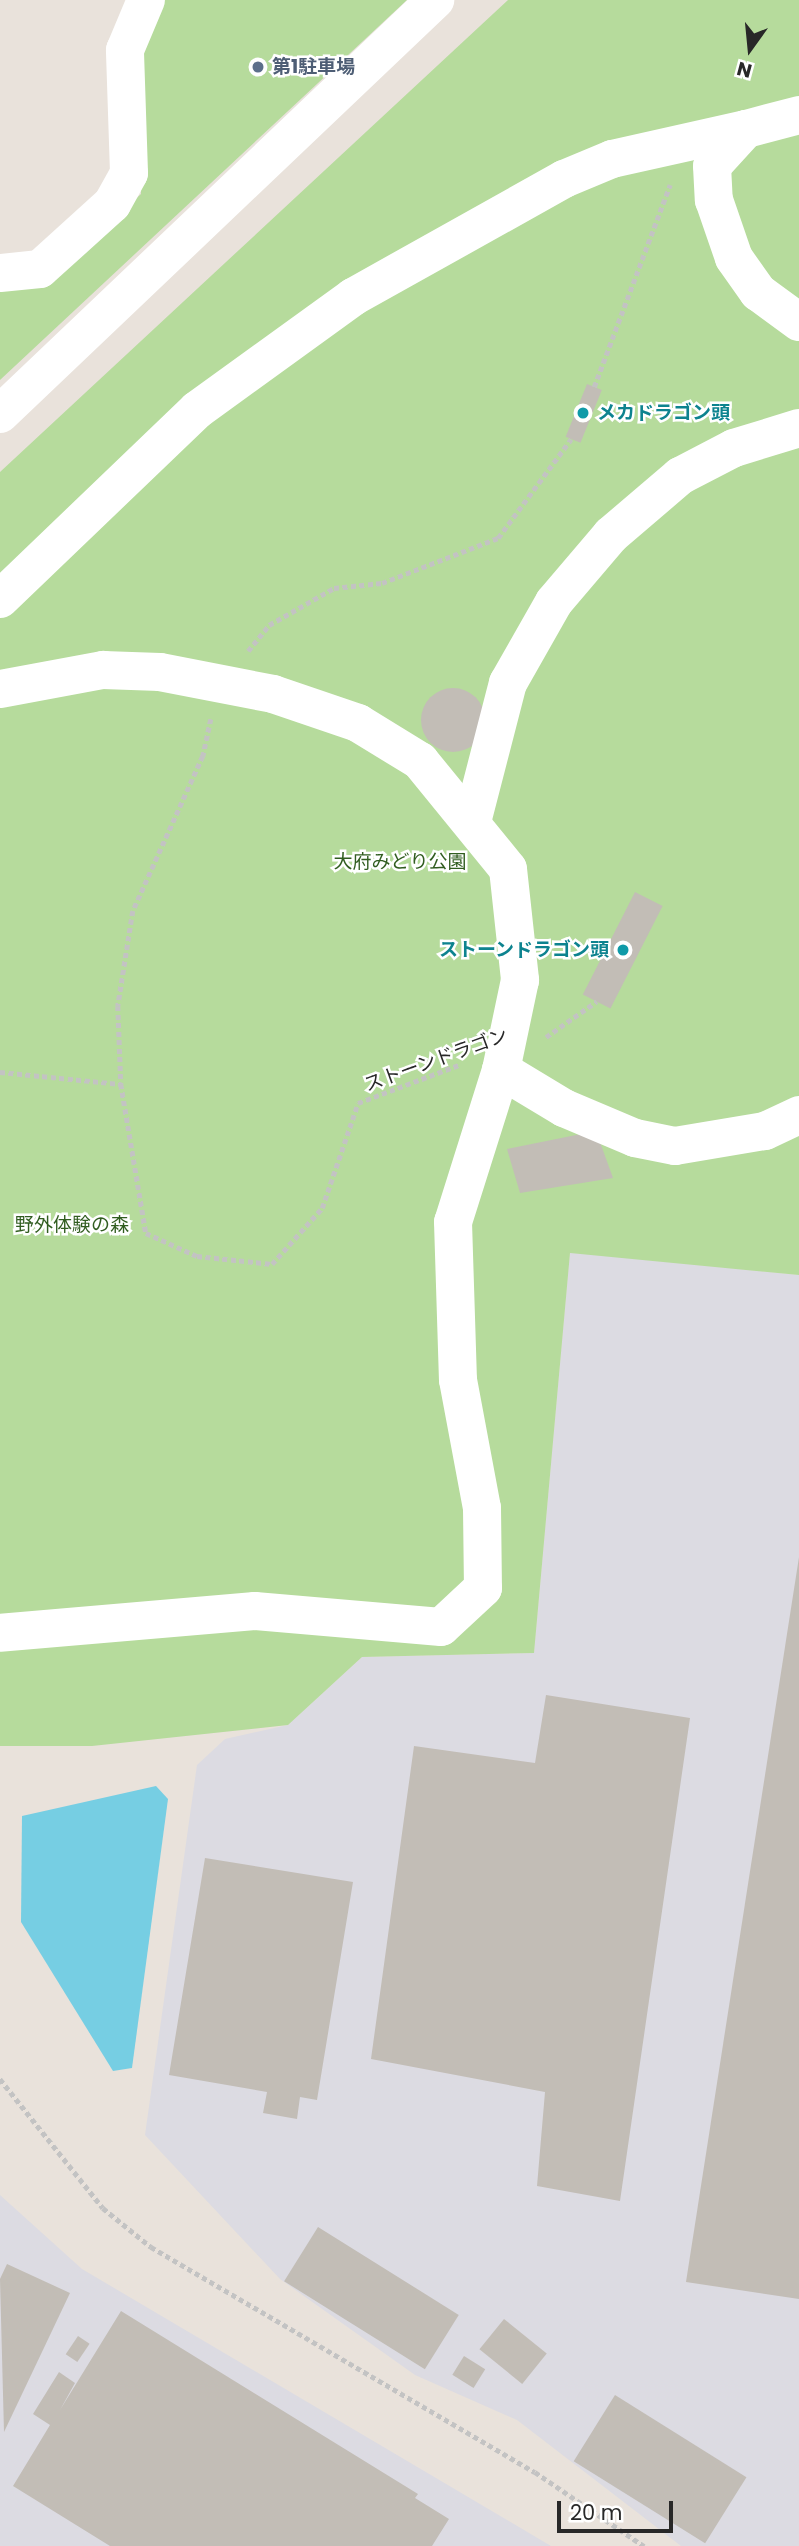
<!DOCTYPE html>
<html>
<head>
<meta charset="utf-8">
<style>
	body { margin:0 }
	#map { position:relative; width:799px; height:2546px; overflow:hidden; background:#e9e2db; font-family:Poppins,"Noto Sans JP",sans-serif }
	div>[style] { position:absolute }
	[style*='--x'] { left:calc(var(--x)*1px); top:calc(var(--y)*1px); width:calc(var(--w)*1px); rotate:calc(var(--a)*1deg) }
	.industrial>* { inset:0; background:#dcdbe2 }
	.green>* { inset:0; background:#b6db9c }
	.water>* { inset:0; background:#76cee3 }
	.building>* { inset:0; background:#c2bdb6; transform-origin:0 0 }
	.round { border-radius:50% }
	.path>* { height:4.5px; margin-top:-2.25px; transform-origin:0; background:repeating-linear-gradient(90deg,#c3c3c3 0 5px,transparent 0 8.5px) }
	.minor>* { height:38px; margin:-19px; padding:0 19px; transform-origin:19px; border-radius:19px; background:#fff }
	.dots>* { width:19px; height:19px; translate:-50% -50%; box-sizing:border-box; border:4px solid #fff; border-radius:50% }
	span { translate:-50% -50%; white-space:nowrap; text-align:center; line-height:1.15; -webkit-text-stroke:5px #fff; paint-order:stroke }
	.service-label { font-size:19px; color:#4e5e75; font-weight:700 }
	.left { translate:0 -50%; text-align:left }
	.culture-label { font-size:19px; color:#0d838f; font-weight:700 }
	.right { translate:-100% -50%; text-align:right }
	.park-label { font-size:19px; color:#315d20 }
	.street-label { font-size:19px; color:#282828 }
	.north { position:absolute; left:715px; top:14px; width:70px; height:70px; -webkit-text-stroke:5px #fff; paint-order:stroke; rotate:195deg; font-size:19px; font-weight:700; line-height:28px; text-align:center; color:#282828 }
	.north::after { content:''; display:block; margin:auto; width:24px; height:32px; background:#282828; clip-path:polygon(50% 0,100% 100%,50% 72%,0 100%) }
	.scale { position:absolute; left:557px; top:2501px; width:116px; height:32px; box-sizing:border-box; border:4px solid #282828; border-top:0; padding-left:9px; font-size:21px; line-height:24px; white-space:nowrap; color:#282828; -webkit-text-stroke:5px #fff; paint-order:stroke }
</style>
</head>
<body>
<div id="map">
	<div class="industrial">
		<i style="clip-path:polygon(570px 1252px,799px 1275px,799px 2546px,681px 2546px,517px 2420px,415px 2375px,280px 2279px,145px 2135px,197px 1765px,225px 1739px,288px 1725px,362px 1657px,534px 1653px)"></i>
		<i style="clip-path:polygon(0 2195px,82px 2269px,551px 2546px,0 2546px)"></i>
	</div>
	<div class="green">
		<i style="clip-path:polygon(159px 0,407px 0,0 380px,0 285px,46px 280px,141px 194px,137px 45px)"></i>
		<i style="clip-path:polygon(508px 0,799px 0,799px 1275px,570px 1253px,534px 1653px,362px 1657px,288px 1725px,92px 1746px,0 1746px,0 472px)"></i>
	</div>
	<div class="water">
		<i style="clip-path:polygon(156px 1786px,168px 1799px,132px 2068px,113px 2071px,21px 1922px,22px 1816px)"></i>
	</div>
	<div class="building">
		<i style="left:587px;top:384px;width:16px;height:57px;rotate:22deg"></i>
		<i class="round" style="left:421px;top:688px;width:64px;height:64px"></i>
		<i style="left:635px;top:892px;width:31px;height:115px;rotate:27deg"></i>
		<i style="clip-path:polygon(596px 1131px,613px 1178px,520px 1193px,507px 1149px)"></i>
		<i style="clip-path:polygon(799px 1557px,799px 2299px,686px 2282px)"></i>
		<i style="clip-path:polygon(546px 1695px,690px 1718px,620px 2201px,537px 2186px,545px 2092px,371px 2059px,414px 1746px,535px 1763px)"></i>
		<i style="clip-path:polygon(205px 1858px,353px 1882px,317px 2100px,300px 2097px,297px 2119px,263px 2113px,267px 2092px,169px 2075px)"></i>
		<i style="left:318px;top:2227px;width:166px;height:64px;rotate:32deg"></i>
		<i style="clip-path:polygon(7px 2264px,70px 2293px,4px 2432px,0 2279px)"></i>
		<i style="clip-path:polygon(121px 2311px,418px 2494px,415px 2498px,449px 2519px,432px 2546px,110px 2546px,13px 2486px,50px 2425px,33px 2414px,59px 2372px,75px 2383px,60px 2410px)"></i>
		<i style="left:504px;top:2319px;width:55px;height:39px;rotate:39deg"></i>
		<i style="left:78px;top:2336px;width:14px;height:22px;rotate:34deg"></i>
		<i style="left:464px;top:2356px;width:25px;height:22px;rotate:32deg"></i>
		<i style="left:615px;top:2395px;width:155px;height:78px;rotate:32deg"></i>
	</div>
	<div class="path">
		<i style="--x:594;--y:387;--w:216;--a:-69.4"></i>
		<i style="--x:248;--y:651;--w:33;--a:-51"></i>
		<i style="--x:269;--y:625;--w:75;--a:-29.6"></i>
		<i style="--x:334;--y:588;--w:48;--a:-5.9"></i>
		<i style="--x:382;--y:583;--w:124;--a:-21.2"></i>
		<i style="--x:498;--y:538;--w:123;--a:-53.6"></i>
		<i style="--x:211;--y:719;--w:38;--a:102"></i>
		<i style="--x:203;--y:756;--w:170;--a:114.3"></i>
		<i style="--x:133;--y:911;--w:96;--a:99"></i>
		<i style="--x:118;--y:1006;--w:78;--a:87.8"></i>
		<i style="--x:121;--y:1084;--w:151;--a:80.5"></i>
		<i style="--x:146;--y:1233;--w:56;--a:24.3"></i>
		<i style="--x:197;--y:1256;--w:75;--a:6.1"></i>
		<i style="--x:272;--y:1264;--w:75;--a:-48.2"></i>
		<i style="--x:322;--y:1208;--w:111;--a:-71.1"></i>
		<i style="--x:358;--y:1103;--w:110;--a:-20.7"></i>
		<i style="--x:546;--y:1037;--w:62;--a:-35.2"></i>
		<i style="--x:0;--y:1072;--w:122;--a:5.7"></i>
		<i style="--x:0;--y:2079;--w:165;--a:51.4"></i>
		<i style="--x:103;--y:2208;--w:62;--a:39.1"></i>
		<i style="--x:151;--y:2247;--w:445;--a:30.4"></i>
		<i style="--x:535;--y:2472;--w:132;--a:34.2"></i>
	</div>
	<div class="minor">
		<i style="--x:799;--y:115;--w:55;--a:165.2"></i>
		<i style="--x:746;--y:129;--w:50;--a:132.6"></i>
		<i style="--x:712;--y:166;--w:34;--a:87"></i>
		<i style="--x:714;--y:200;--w:61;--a:71"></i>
		<i style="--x:734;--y:258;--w:42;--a:54.8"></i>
		<i style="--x:758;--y:292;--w:51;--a:36.2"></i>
		<i style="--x:0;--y:273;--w:40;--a:-5.7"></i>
		<i style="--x:40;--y:269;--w:97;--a:-42.1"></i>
		<i style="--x:112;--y:204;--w:35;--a:-61"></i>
		<i style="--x:129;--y:173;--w:123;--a:-91.9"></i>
		<i style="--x:125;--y:50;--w:54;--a:-67.2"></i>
		<i style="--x:0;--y:414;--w:601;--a:-43.58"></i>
		<i style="--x:0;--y:599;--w:273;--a:-43.8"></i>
		<i style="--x:197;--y:410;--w:193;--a:-35.9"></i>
		<i style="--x:353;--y:297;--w:242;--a:-29.2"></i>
		<i style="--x:564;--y:179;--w:52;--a:-22.6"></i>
		<i style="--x:612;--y:159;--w:137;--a:-12.6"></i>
		<i style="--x:0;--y:689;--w:105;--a:-10.5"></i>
		<i style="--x:103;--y:670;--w:57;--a:2"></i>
		<i style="--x:160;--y:672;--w:115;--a:11"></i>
		<i style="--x:273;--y:694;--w:90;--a:18.8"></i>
		<i style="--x:358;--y:723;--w:73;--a:31.5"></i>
		<i style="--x:420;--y:761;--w:139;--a:50.8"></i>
		<i style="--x:508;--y:869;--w:112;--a:83.8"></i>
		<i style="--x:520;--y:980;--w:92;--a:101.9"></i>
		<i style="--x:501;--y:1070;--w:159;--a:107.5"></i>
		<i style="--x:453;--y:1222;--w:158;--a:88.2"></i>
		<i style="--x:458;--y:1380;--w:130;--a:79.4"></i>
		<i style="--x:482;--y:1508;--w:80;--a:89.3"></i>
		<i style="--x:483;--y:1588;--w:57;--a:137.1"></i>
		<i style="--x:441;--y:1627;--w:187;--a:-175.1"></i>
		<i style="--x:255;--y:1611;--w:256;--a:175.1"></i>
		<i style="--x:472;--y:822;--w:144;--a:-75.5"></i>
		<i style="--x:508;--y:683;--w:93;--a:-60.4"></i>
		<i style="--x:554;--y:602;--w:88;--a:-49.6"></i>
		<i style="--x:611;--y:535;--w:91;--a:-40.5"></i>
		<i style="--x:680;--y:476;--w:61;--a:-27.4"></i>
		<i style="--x:734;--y:448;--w:68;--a:-17.1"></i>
		<i style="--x:501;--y:1070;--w:74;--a:31.1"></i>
		<i style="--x:564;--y:1108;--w:77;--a:22.9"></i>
		<i style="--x:635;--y:1138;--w:41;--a:11.3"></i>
		<i style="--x:675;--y:1146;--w:91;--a:-9.5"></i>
		<i style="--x:765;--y:1131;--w:38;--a:-25"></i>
	</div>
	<div class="dots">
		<i style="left:258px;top:67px;background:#5c6f8a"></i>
		<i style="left:583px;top:413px;background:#0f9aa8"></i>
		<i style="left:623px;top:950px;background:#0f9aa8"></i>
	</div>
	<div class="service-label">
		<span class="left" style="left:272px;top:67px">第1駐車場</span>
	</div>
	<div class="culture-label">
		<span class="left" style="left:597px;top:413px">メカドラゴン頭</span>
		<span class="right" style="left:609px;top:950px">ストーンドラゴン頭</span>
	</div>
	<div class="park-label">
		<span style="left:400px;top:862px">大府みどり公園</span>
		<span style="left:72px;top:1225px">野外体験の森</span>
	</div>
	<div class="street-label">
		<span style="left:436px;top:1060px;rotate:-20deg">ストーンドラゴン</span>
	</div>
	<div class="north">N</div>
	<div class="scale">20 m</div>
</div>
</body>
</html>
